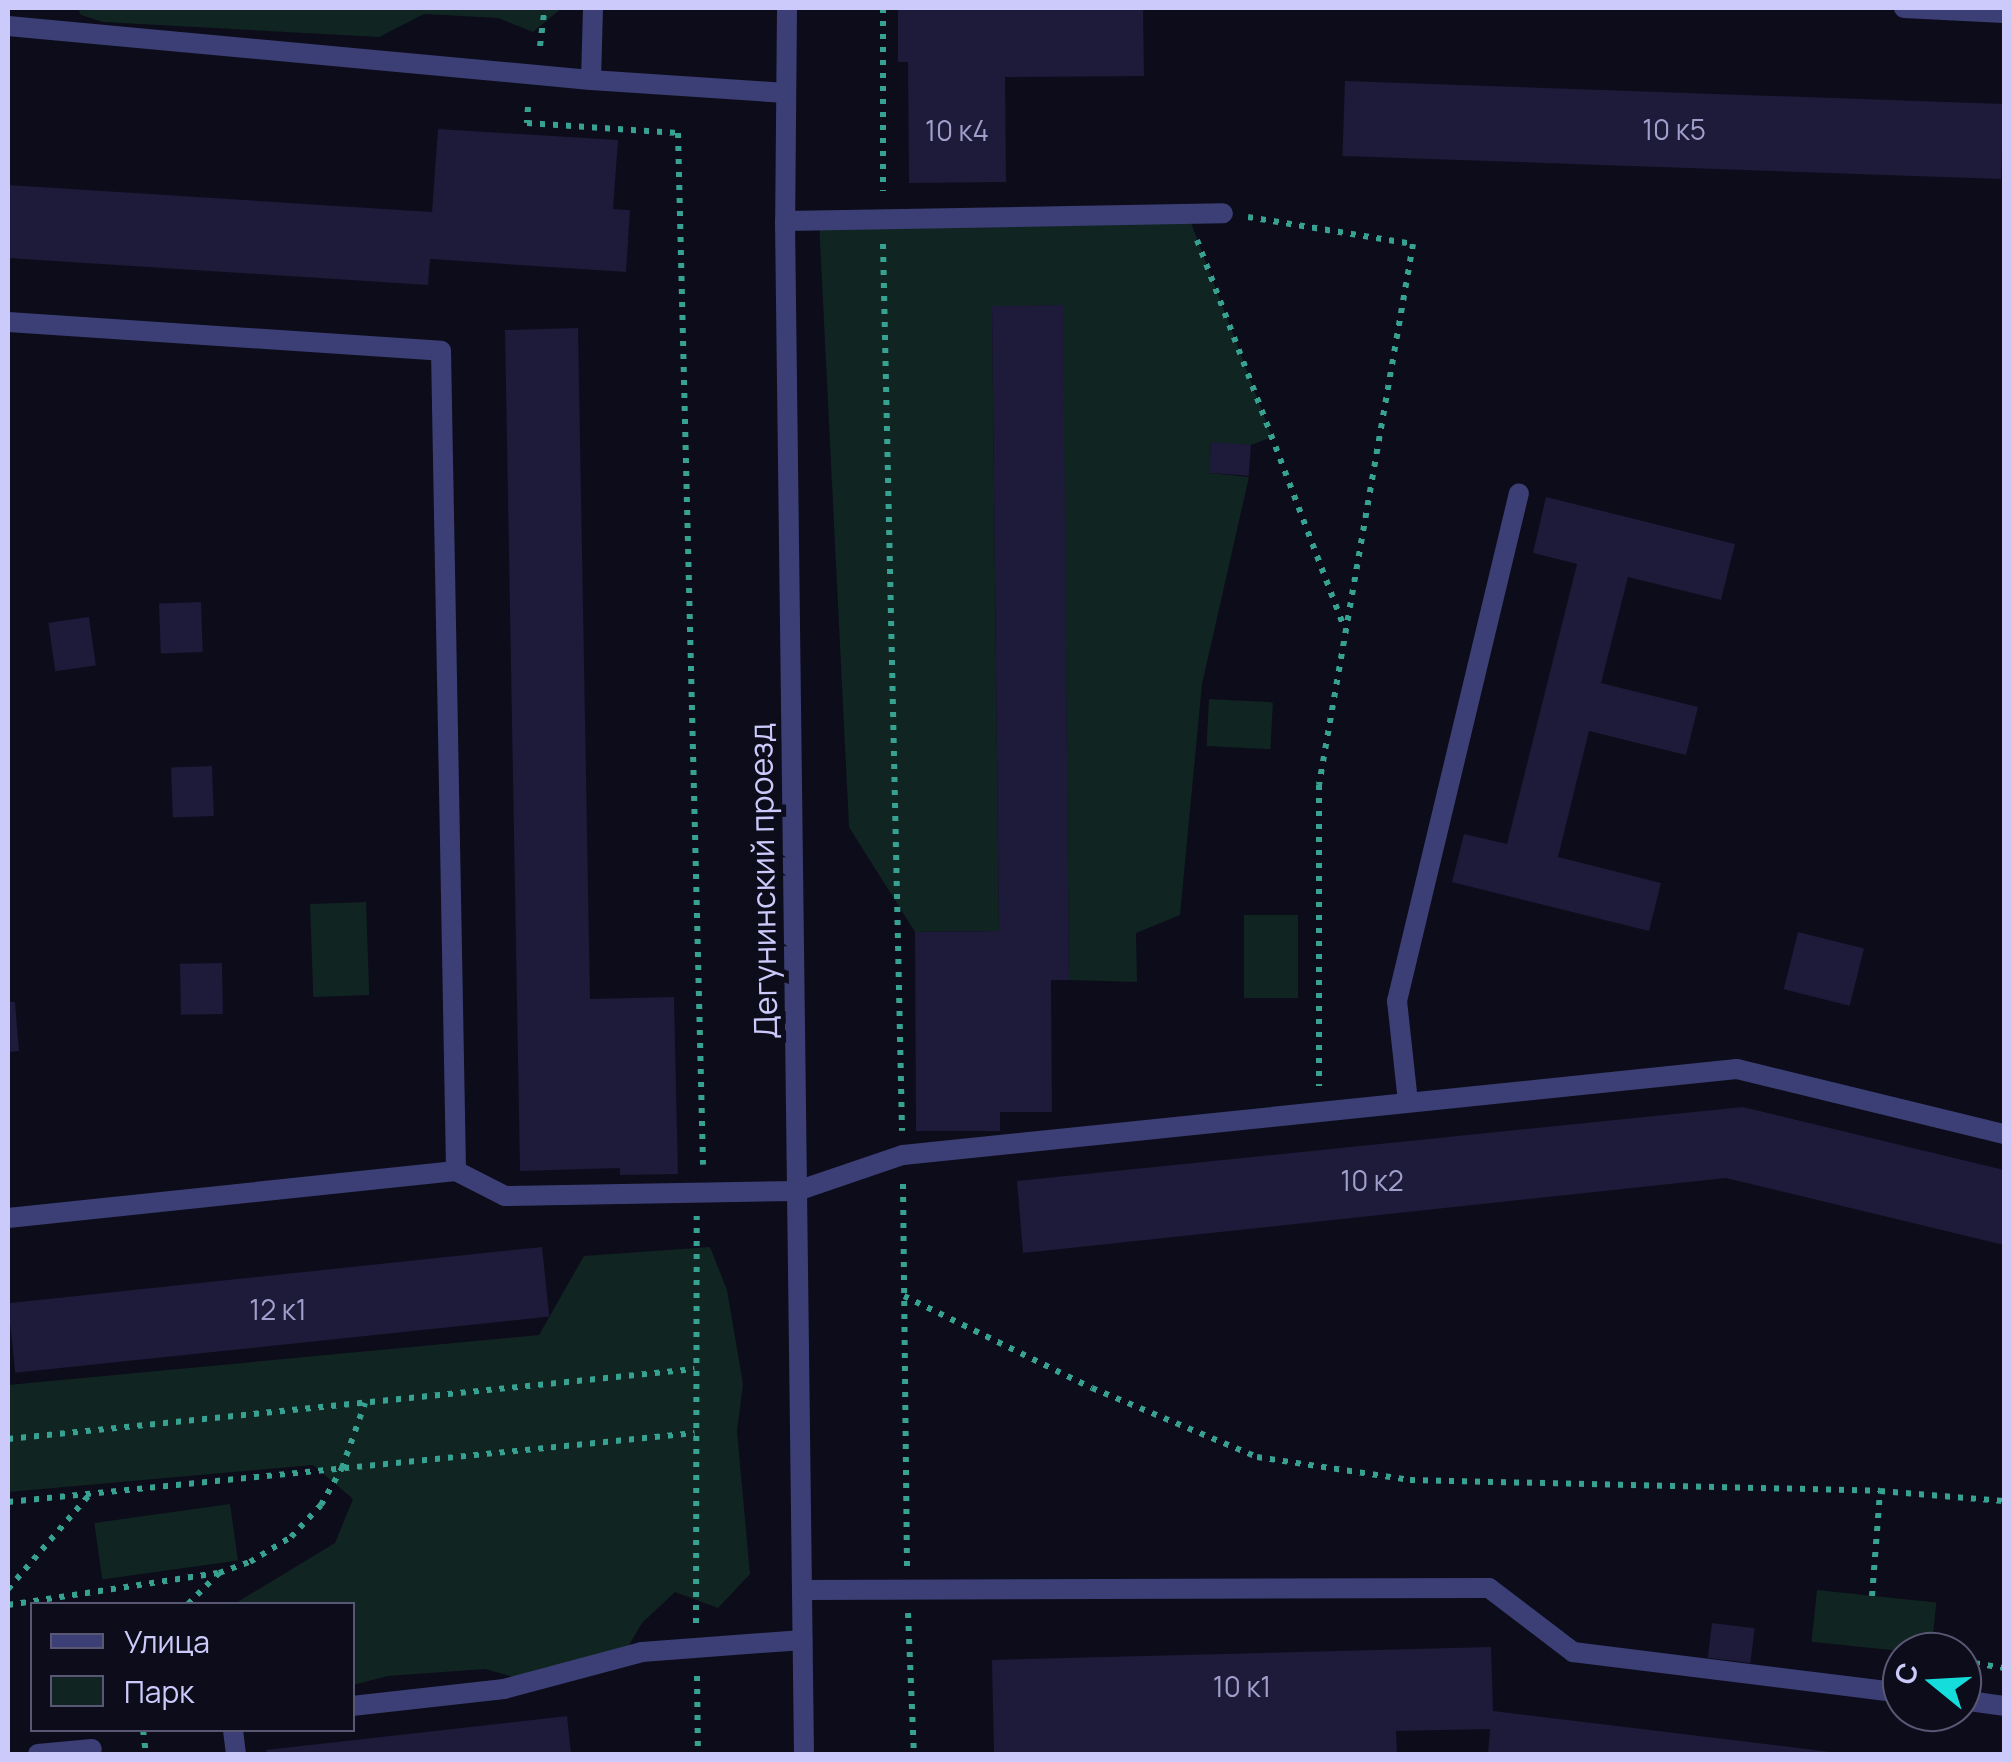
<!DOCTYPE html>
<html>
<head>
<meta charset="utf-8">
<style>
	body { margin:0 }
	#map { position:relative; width:2012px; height:1762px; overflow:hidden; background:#0d0c1a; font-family:Manrope,sans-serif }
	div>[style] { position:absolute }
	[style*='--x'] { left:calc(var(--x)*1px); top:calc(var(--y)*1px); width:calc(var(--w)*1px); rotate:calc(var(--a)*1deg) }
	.green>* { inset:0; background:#102421; transform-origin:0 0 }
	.building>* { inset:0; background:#1d1a3a; transform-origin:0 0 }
	.path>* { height:6px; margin-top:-3px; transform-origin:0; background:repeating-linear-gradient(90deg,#37a291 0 5px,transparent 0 13px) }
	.service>* { height:20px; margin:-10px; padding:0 10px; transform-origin:10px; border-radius:10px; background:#3b3f75 }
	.minor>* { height:20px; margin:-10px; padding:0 10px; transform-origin:10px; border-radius:10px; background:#3b3f75 }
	span { translate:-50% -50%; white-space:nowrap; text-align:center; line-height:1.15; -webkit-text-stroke:10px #0d0c1a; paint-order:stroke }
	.number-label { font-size:28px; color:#a09eca }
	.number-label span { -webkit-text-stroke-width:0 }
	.street-label { font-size:32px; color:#cbcafa }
	.frame { position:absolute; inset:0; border:10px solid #cbcafa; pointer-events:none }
	.legend { position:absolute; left:30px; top:1602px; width:325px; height:130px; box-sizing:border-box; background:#0d0c1a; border:2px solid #595874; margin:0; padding:12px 18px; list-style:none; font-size:30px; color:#cbcafa }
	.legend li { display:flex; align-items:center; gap:20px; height:50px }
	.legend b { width:50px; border:2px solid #595874 }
	.north { position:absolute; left:1882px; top:1632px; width:100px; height:100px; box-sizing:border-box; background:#0d0c1a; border:2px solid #595874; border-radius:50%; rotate:288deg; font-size:28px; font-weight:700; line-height:40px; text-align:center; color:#cbcafa }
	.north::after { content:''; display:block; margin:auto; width:35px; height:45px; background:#14dddc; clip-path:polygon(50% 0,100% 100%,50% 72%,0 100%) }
</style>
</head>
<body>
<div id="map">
	<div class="green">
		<i style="clip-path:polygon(78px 8px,562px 8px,533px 32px,498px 18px,424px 14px,379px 37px,103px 22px,81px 15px)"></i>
		<i style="clip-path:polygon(1188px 215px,1272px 437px,1251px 445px,1211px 443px,1209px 473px,1249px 477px,1202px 684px,1180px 915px,1136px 933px,1137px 982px,1069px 980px,1062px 305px,992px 307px,999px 931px,915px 932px,849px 827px,819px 221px)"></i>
		<i style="left:1209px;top:699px;width:64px;height:47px;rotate:3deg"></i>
		<i style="left:366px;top:902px;width:93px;height:56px;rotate:88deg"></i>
		<i style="left:1244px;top:915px;width:54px;height:83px"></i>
		<i style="clip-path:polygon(710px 1247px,727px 1290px,743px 1384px,737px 1431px,750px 1574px,718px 1608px,675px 1592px,642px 1623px,619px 1662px,531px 1682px,485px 1669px,388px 1676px,353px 1685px,352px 1604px,234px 1604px,335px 1543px,353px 1499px,313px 1465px,8px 1492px,8px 1385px,539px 1335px,584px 1256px)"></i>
		<i style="left:230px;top:1504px;width:57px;height:137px;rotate:82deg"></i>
		<i style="left:1817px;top:1590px;width:120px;height:52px;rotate:6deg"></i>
	</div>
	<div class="building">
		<i style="clip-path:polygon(898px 8px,1143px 8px,1144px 76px,1005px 77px,1006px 182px,909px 183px,908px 62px,898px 62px)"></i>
		<i style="left:1345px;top:81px;width:659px;height:75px;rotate:2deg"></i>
		<i style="clip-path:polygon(438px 129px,618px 140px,613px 209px,630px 210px,626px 272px,430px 259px,428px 285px,8px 258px,8px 185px,432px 212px)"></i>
		<i style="clip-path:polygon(1063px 305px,1069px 980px,1051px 980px,1052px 1112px,1000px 1112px,1000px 1131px,916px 1131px,915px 932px,999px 931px,992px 306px)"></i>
		<i style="clip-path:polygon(578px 328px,590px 999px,674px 997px,678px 1174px,620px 1175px,620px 1168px,520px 1171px,505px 330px)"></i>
		<i style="left:1211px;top:442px;width:40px;height:31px;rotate:4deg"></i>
		<i style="clip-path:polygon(1546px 497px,1735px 544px,1721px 600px,1628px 577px,1601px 683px,1698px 707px,1686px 755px,1589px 731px,1558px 857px,1661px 883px,1649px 931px,1452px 882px,1464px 834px,1507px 844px,1577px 564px,1533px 553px)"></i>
		<i style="left:201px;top:602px;width:50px;height:42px;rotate:88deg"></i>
		<i style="left:89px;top:617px;width:49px;height:41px;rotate:82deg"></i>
		<i style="left:212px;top:766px;width:50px;height:41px;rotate:88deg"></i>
		<i style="left:1798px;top:932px;width:68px;height:59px;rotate:14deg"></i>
		<i style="left:222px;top:963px;width:51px;height:42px;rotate:89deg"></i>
		<i style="clip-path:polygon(8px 1002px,15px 1002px,19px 1051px,8px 1052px)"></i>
		<i style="clip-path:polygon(1743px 1107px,2004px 1170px,2004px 1245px,1726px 1178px,1023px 1253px,1017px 1181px)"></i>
		<i style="left:542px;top:1247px;width:70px;height:537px;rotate:84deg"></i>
		<i style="left:1712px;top:1623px;width:43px;height:35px;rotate:7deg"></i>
		<i style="clip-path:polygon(1491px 1647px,1493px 1711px,1847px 1754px,1488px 1754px,1490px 1729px,1396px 1731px,1397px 1754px,994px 1754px,992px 1660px)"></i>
		<i style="clip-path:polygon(567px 1716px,571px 1754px,267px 1754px,266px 1750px)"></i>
	</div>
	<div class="path">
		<i style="--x:883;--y:8;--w:183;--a:90"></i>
		<i style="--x:540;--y:46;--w:38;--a:-83"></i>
		<i style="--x:528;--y:107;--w:16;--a:94"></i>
		<i style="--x:527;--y:123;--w:151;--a:3.8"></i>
		<i style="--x:678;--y:133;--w:1032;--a:88.61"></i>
		<i style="--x:1248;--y:217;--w:167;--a:9.3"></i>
		<i style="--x:1413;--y:244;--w:549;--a:99.86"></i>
		<i style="--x:1319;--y:785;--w:301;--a:90"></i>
		<i style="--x:1197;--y:240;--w:413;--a:69.2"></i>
		<i style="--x:883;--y:244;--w:887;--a:88.77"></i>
		<i style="--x:903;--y:1184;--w:382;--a:89.4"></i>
		<i style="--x:904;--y:1296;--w:209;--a:26.1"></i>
		<i style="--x:1092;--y:1388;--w:179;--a:22.7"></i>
		<i style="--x:1257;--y:1457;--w:155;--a:8.5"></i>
		<i style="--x:1410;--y:1480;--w:470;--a:1.3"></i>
		<i style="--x:1880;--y:1491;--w:124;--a:4.6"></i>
		<i style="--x:8;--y:1439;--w:690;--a:-5.83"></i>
		<i style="--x:8;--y:1502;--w:690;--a:-5.74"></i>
		<i style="--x:8;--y:1589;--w:127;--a:-49.2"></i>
		<i style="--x:1872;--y:1596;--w:105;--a:-85.6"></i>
		<i style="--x:188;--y:1604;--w:44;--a:-45"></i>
		<i style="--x:219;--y:1573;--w:33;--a:-20"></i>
		<i style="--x:250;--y:1562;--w:48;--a:-31.4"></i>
		<i style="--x:291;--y:1537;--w:44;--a:-46.8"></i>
		<i style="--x:321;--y:1505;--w:43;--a:-60.4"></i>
		<i style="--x:342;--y:1468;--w:69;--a:-70.5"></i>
		<i style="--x:8;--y:1605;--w:212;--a:-8.7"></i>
		<i style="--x:908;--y:1613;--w:141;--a:87.6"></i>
		<i style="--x:696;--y:1623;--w:407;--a:-89.9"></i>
		<i style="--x:1962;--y:1661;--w:43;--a:9.5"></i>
		<i style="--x:697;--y:1676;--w:78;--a:89.3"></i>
		<i style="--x:143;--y:1730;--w:24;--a:83"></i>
	</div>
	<div class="service">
		<i style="--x:1904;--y:8;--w:100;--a:2.9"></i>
		<i style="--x:591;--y:80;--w:72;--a:-88.4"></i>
		<i style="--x:785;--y:221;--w:438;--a:-1"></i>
		<i style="--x:8;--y:322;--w:434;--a:3.8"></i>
		<i style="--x:441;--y:351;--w:820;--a:88.95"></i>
		<i style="--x:1408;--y:1102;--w:102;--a:-96.2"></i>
		<i style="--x:1397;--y:1001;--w:522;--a:-76.5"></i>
		<i style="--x:8;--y:1218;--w:450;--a:-6"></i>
		<i style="--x:456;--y:1171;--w:55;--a:27"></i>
		<i style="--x:505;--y:1196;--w:292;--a:-1"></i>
		<i style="--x:797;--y:1191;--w:112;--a:-18.8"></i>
		<i style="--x:903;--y:1155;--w:838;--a:-5.89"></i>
		<i style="--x:1737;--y:1069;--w:275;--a:13.7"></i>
		<i style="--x:803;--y:1590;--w:686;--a:-0.17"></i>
		<i style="--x:1489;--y:1588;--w:106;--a:37.3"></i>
		<i style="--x:1573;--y:1652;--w:332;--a:7.1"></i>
		<i style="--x:1962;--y:1700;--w:42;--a:8.1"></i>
		<i style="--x:352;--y:1706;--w:153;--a:-6.4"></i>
		<i style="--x:504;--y:1689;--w:143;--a:-15"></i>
		<i style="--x:642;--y:1652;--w:161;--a:-4.3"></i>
		<i style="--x:233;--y:1730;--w:24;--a:83"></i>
		<i style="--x:38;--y:1754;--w:54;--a:-5.3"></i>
	</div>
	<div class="minor">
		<i style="--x:787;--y:8;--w:213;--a:90.5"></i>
		<i style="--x:785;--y:221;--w:1533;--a:89.29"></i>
		<i style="--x:8;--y:26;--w:585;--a:5.29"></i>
		<i style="--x:591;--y:80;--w:195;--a:3.8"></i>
	</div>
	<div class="number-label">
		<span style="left:1674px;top:129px">10 к5</span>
		<span style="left:957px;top:130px">10 к4</span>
		<span style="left:1372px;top:1180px">10 к2</span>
		<span style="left:278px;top:1309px">12 к1</span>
		<span style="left:1242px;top:1686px">10 к1</span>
	</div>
	<div class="street-label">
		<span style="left:763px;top:881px;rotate:-91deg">Дегунинский проезд</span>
	</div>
	<div class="frame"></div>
	<ul class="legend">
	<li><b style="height:12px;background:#3b3f75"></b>Улица</li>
	<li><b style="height:28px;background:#102421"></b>Парк</li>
	</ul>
	<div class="north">С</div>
</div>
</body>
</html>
